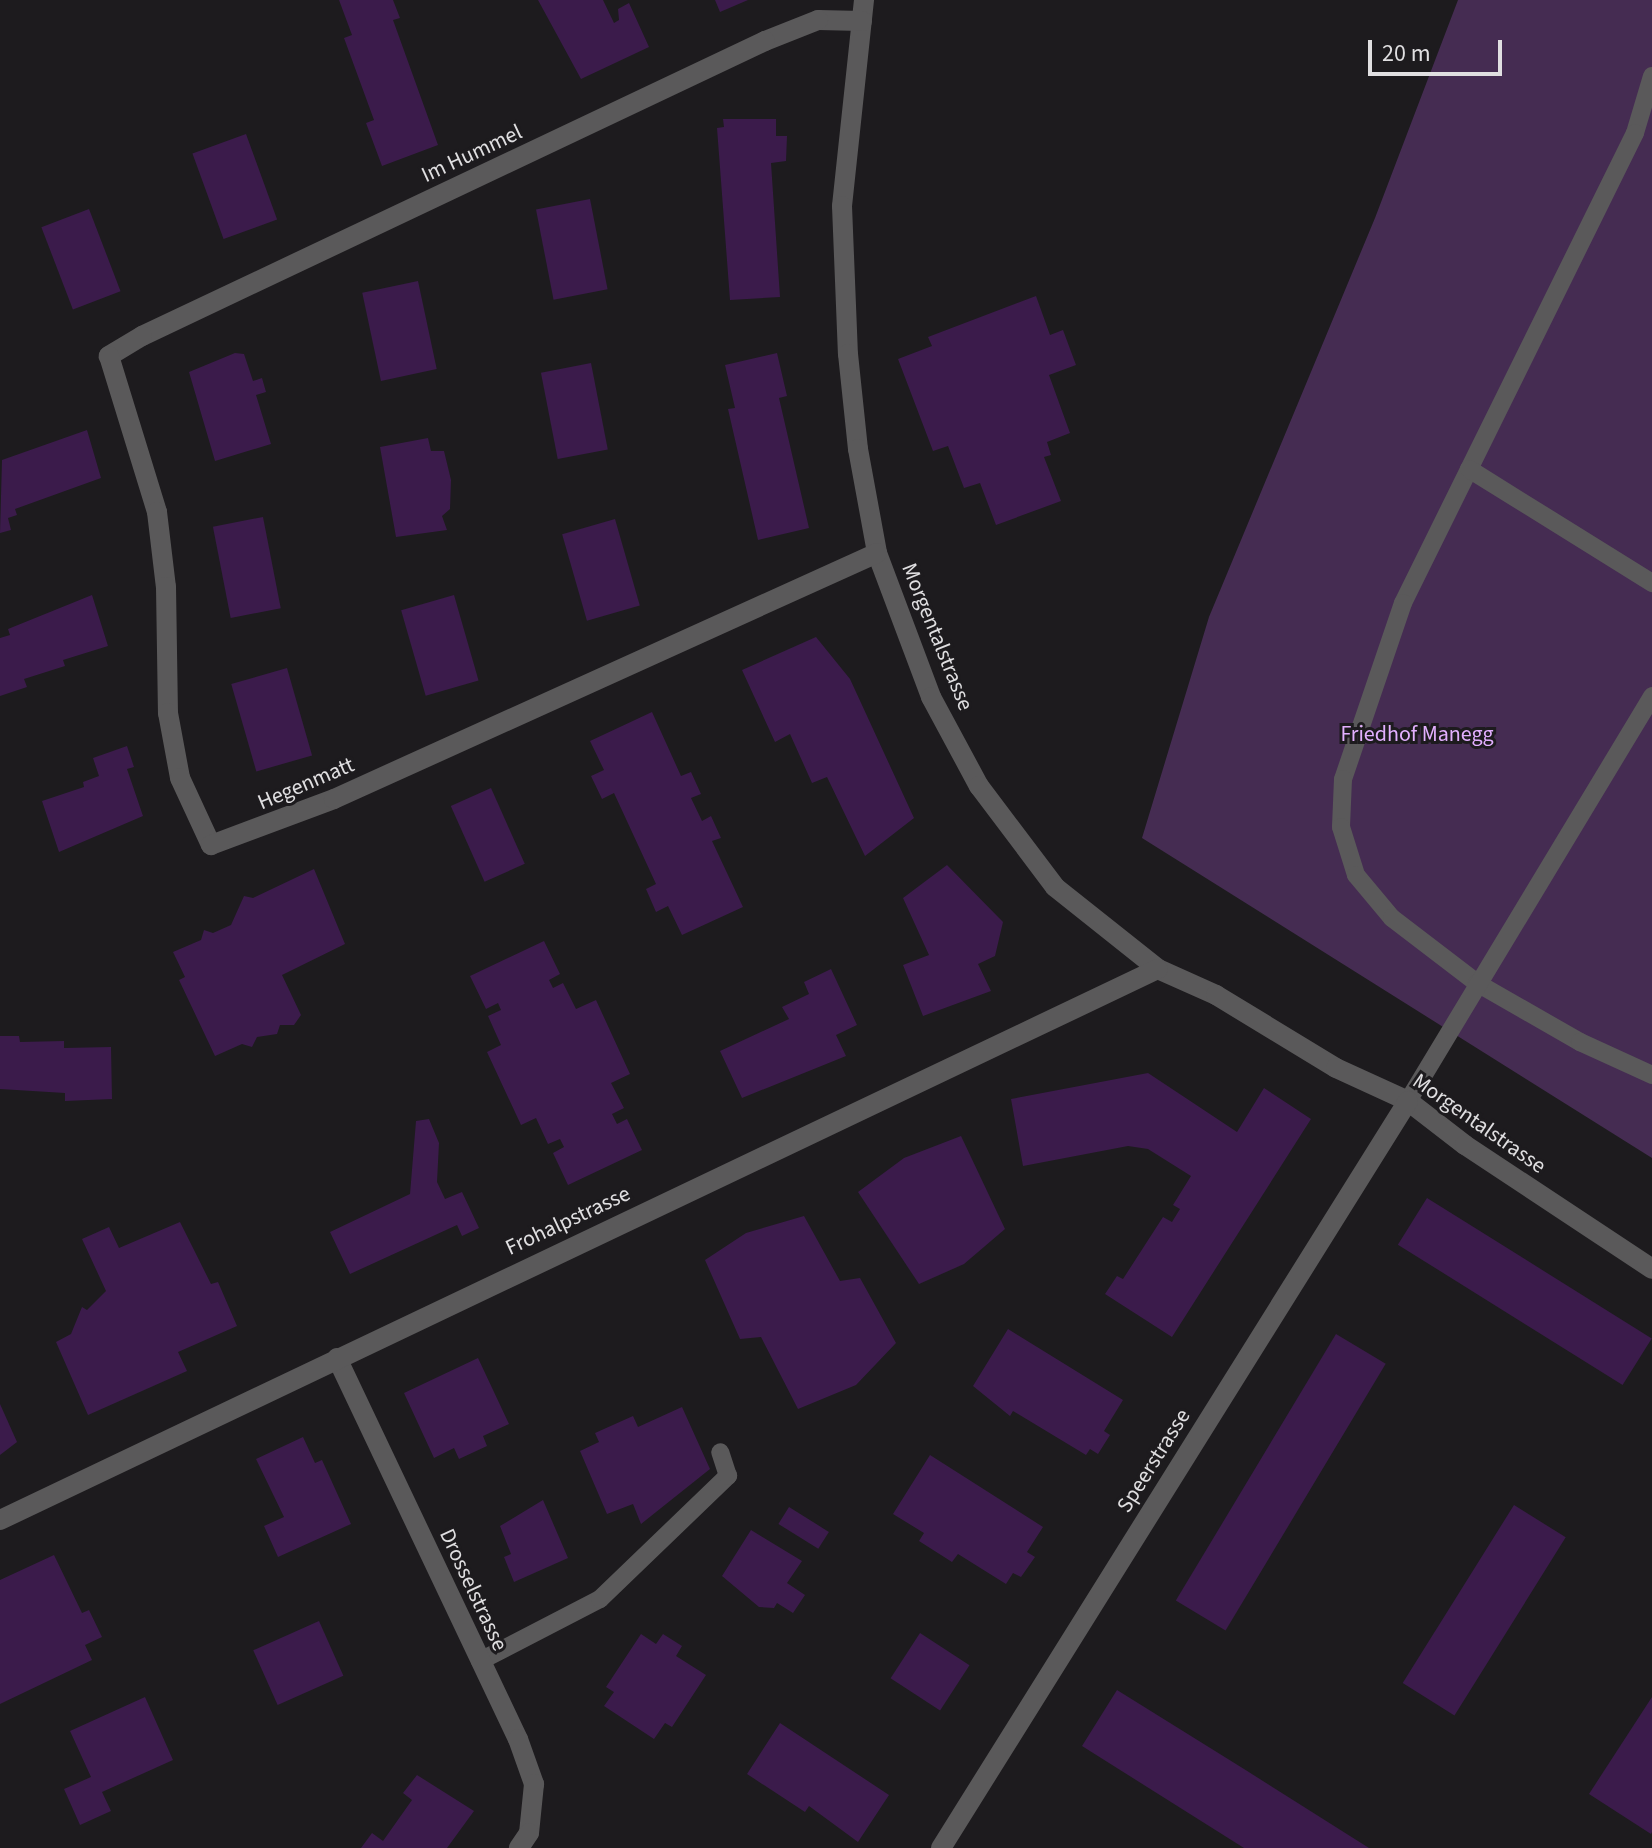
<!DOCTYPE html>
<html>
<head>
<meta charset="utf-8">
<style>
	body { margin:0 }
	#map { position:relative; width:1652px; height:1848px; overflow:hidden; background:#1d1b1e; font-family:"Source Sans 3",sans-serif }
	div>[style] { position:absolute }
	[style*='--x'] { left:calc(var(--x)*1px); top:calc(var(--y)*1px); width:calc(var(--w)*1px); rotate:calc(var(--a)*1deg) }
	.green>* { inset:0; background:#452c52 }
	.building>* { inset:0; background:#3b1b4b; transform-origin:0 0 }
	.service>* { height:18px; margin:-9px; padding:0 9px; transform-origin:9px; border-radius:9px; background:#5a595a }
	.minor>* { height:20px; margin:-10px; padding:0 10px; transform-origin:10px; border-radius:10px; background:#5a595a }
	span { translate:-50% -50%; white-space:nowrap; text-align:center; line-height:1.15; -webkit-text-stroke:6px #1d1b1e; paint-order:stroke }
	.street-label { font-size:22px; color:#e0dfe1 }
	.park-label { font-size:22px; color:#e2affe }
	.scale { position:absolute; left:1368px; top:40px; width:134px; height:36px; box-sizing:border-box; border:4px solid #e0dfe1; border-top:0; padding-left:10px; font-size:24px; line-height:28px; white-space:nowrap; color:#e0dfe1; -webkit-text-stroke:6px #1d1b1e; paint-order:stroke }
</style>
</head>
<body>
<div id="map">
	<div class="green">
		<i style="clip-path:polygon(1458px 0,1652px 0,1652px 1158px,1142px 838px,1209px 617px,1375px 218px)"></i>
	</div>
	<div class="building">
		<i style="clip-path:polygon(339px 0,393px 0,400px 18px,393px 20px,438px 145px,382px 166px,366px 123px,374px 120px,344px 38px,352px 35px)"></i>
		<i style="clip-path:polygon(538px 0,603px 0,614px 23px,619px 20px,618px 9px,629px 3px,649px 47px,581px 79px)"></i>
		<i style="clip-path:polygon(715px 0,748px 0,720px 12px)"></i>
		<i style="clip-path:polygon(723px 119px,776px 119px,776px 136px,787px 136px,786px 161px,771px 163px,780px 297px,730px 300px,717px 128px,724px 127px)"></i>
		<i style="left:246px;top:134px;width:91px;height:57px;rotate:70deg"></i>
		<i style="left:590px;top:199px;width:92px;height:55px;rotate:79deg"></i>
		<i style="left:89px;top:209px;width:88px;height:51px;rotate:69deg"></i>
		<i style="left:418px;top:281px;width:90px;height:57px;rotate:78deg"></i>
		<i style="clip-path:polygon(1036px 296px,1050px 335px,1063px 330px,1076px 365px,1049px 375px,1070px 433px,1047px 442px,1051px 455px,1044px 457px,1061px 501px,996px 525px,980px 483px,964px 488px,948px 446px,933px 451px,898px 359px,932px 346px,928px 337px)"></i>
		<i style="clip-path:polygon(235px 353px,244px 354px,253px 381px,262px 378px,266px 392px,256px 395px,271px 444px,215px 461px,189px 372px)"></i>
		<i style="clip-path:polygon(777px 353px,787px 396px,779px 398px,809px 528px,758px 540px,728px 409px,735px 408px,725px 365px)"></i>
		<i style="left:591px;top:363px;width:88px;height:51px;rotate:79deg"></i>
		<i style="clip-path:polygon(87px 430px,101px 478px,15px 509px,17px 515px,8px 518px,11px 530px,0 533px,2px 460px)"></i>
		<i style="clip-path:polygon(428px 438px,431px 451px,444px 451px,451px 480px,450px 509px,442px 516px,447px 530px,396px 537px,380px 447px)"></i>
		<i style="left:263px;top:517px;width:93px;height:51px;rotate:79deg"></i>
		<i style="left:615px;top:519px;width:90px;height:55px;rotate:74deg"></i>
		<i style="clip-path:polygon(92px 595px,108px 646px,63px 660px,65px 666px,24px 679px,27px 687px,0 696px,0 638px,10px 635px,8px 629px)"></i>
		<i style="left:454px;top:595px;width:89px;height:55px;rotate:74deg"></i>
		<i style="clip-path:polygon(816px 637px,850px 679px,914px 818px,865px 856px,827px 777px,812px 783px,790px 734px,775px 742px,742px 670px)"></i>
		<i style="left:287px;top:668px;width:91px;height:58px;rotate:74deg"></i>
		<i style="clip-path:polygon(652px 712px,681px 776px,691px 772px,701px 794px,691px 798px,702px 821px,711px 816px,721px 838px,712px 841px,743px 907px,682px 935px,668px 906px,656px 912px,646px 889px,656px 884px,614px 793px,602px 799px,591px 776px,604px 770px,590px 741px)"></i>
		<i style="clip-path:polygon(127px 746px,134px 767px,127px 769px,143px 816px,59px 852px,42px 801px,84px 787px,83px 782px,99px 776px,93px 758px)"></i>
		<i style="left:491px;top:788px;width:83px;height:44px;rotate:66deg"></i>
		<i style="clip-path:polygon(947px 865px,1003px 922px,995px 956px,978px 964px,991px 991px,923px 1016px,903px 965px,929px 955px,903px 898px)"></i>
		<i style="clip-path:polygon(314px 869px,345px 944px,282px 975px,301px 1015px,294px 1025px,280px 1025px,277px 1034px,257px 1037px,252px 1047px,242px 1044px,215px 1056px,179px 980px,185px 977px,173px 952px,201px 940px,204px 930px,213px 933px,231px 925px,244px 896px,253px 898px)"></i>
		<i style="clip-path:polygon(544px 941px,560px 974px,549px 980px,553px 988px,563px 983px,576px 1009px,596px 1000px,630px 1074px,611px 1083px,624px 1108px,612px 1114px,617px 1124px,627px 1119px,642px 1150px,568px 1185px,553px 1153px,564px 1147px,560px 1139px,548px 1144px,536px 1118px,521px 1125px,487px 1052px,501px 1045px,488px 1016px,501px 1010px,498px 1003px,486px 1009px,470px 976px)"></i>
		<i style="clip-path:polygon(831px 969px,857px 1025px,836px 1035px,846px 1056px,742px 1098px,720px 1051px,789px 1019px,782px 1007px,809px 994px,804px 982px)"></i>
		<i style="clip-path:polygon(0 1036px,19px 1036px,20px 1042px,64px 1041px,64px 1048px,111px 1047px,112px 1099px,65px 1101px,65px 1093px,0 1089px)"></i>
		<i style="clip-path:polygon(1148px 1073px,1237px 1132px,1264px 1088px,1311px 1119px,1172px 1337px,1105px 1294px,1117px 1276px,1123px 1279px,1163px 1217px,1172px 1222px,1180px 1209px,1173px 1205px,1191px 1176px,1148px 1149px,1128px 1146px,1023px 1166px,1011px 1099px)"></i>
		<i style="clip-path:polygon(429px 1119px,439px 1143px,437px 1182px,445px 1199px,462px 1192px,479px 1228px,462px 1236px,457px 1225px,350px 1274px,330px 1232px,410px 1194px,416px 1121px)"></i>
		<i style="clip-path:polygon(961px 1136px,1005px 1229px,964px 1264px,919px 1284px,858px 1192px,904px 1158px)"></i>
		<i style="left:1427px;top:1198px;width:265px;height:55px;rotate:32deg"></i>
		<i style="clip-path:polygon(804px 1216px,840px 1281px,860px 1278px,896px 1343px,856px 1385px,798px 1409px,761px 1337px,740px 1339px,705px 1260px,746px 1233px)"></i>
		<i style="clip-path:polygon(180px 1222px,211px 1284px,218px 1282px,237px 1326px,178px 1352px,187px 1371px,88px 1415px,56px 1342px,71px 1334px,82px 1307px,87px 1310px,106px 1291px,82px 1239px,109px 1227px,119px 1248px)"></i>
		<i style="clip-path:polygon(1008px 1329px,1123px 1400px,1104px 1431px,1110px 1435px,1098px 1454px,1090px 1449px,1086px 1455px,1013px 1411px,1010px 1416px,973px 1386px)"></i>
		<i style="left:1336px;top:1334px;width:58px;height:311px;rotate:31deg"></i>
		<i style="clip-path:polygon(478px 1358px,509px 1424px,483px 1436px,487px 1446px,459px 1459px,454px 1448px,434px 1458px,404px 1393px)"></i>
		<i style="clip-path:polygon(0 1404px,17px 1442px,0 1455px)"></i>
		<i style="clip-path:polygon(682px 1407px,710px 1469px,641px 1524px,633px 1504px,607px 1514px,580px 1451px,599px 1442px,595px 1433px,633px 1416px,638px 1427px)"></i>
		<i style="clip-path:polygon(303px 1437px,315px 1463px,322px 1460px,351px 1524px,278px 1557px,264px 1526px,284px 1517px,256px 1459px)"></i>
		<i style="clip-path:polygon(930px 1455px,1043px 1527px,1027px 1552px,1035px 1557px,1021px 1577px,1013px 1573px,1006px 1584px,958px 1554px,952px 1562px,919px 1541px,924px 1533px,893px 1514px)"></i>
		<i style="clip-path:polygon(543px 1500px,568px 1558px,514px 1582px,504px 1557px,511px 1554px,500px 1526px)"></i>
		<i style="left:1514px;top:1505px;width:61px;height:210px;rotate:32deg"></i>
		<i style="left:789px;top:1507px;width:47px;height:20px;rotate:32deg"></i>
		<i style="clip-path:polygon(751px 1530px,802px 1561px,787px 1583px,805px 1595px,793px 1613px,777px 1603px,774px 1608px,759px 1607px,722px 1576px)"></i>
		<i style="clip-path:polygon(54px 1555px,82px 1613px,89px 1610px,102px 1637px,85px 1645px,92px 1660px,0 1704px,0 1580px)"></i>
		<i style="left:319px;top:1621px;width:60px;height:72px;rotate:66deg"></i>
		<i style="left:920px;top:1633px;width:59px;height:54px;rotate:33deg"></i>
		<i style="clip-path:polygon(641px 1634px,656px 1644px,663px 1634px,682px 1646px,676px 1656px,706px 1675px,672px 1727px,665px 1723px,654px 1739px,604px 1706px,614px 1692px,606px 1687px)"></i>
		<i style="clip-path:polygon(1117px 1690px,1244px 1769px,1369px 1848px,1244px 1848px,1082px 1746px)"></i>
		<i style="clip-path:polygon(145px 1697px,173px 1760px,102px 1792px,111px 1811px,80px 1825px,64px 1789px,91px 1777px,70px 1731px)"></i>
		<i style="clip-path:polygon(1652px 1697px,1652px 1832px,1651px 1834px,1589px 1794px)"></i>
		<i style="clip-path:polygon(780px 1723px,889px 1795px,858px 1842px,809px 1806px,805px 1812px,747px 1774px)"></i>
		<i style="clip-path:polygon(417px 1775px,474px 1811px,447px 1848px,361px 1848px,372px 1833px,383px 1841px,412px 1800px,403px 1793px)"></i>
	</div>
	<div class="service">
		<i style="--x:1652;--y:76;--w:59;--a:106.6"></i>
		<i style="--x:1635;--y:133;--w:524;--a:116.27"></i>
		<i style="--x:1403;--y:603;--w:186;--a:108.8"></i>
		<i style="--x:1343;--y:779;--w:48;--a:92.4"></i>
		<i style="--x:1341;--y:827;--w:50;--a:72.6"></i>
		<i style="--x:1356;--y:875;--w:56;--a:50.1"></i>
		<i style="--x:1392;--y:918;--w:107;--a:37.4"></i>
		<i style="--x:1477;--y:983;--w:119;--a:29.8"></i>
		<i style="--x:1580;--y:1042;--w:79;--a:24.6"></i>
		<i style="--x:1469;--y:469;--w:216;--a:31.9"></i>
		<i style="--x:1408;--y:1101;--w:473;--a:-58.9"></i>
		<i style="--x:480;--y:1661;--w:135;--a:-27.3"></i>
		<i style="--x:600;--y:1599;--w:178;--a:-43.9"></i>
		<i style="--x:728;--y:1476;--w:25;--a:-108"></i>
	</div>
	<div class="minor">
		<i style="--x:864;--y:0;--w:207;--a:96.1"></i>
		<i style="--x:842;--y:206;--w:148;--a:87.7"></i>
		<i style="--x:848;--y:354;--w:96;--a:84"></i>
		<i style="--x:858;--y:449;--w:106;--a:79.6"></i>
		<i style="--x:877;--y:553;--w:154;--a:69.4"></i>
		<i style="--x:931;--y:697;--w:101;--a:61.7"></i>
		<i style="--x:979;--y:786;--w:126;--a:53"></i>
		<i style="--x:1055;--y:887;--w:132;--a:38.5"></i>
		<i style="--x:1158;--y:969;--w:64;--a:24.1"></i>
		<i style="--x:1216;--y:995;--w:140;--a:31.3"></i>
		<i style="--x:1336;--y:1068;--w:79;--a:24.6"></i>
		<i style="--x:1408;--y:1101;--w:72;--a:37.7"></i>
		<i style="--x:1465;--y:1145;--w:224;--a:33.5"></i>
		<i style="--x:862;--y:21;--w:44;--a:-178.7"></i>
		<i style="--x:818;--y:20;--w:57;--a:158.4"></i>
		<i style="--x:765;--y:41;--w:689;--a:154.66"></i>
		<i style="--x:142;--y:336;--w:39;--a:149"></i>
		<i style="--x:109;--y:356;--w:163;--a:72.9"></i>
		<i style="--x:157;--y:512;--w:76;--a:83.2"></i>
		<i style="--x:166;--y:587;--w:126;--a:89.1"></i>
		<i style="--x:168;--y:713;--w:66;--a:79.5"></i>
		<i style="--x:180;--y:778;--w:74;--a:65.2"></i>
		<i style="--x:211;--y:845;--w:131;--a:-20.5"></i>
		<i style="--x:334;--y:799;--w:596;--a:-24.37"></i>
		<i style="--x:337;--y:1358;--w:422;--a:64.6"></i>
		<i style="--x:518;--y:1739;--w:48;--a:70.4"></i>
		<i style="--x:534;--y:1784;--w:49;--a:95.8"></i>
		<i style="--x:529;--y:1833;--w:18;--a:124"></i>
		<i style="--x:0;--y:1520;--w:1282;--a:-25.45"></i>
		<i style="--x:941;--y:1848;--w:881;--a:-57.99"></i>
	</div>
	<div class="street-label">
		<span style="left:472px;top:154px;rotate:-25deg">Im Hummel</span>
		<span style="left:937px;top:637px;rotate:68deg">Morgentalstrasse</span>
		<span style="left:306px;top:784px;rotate:-23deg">Hegenmatt</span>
		<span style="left:1479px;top:1124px;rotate:35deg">Morgentalstrasse</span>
		<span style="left:568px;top:1221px;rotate:-25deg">Frohalpstrasse</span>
		<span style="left:1154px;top:1461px;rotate:-58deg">Speerstrasse</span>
		<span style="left:473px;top:1590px;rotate:65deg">Drosselstrasse</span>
	</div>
	<div class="park-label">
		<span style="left:1417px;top:735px">Friedhof Manegg</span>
	</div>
	<div class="scale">20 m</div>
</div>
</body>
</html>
